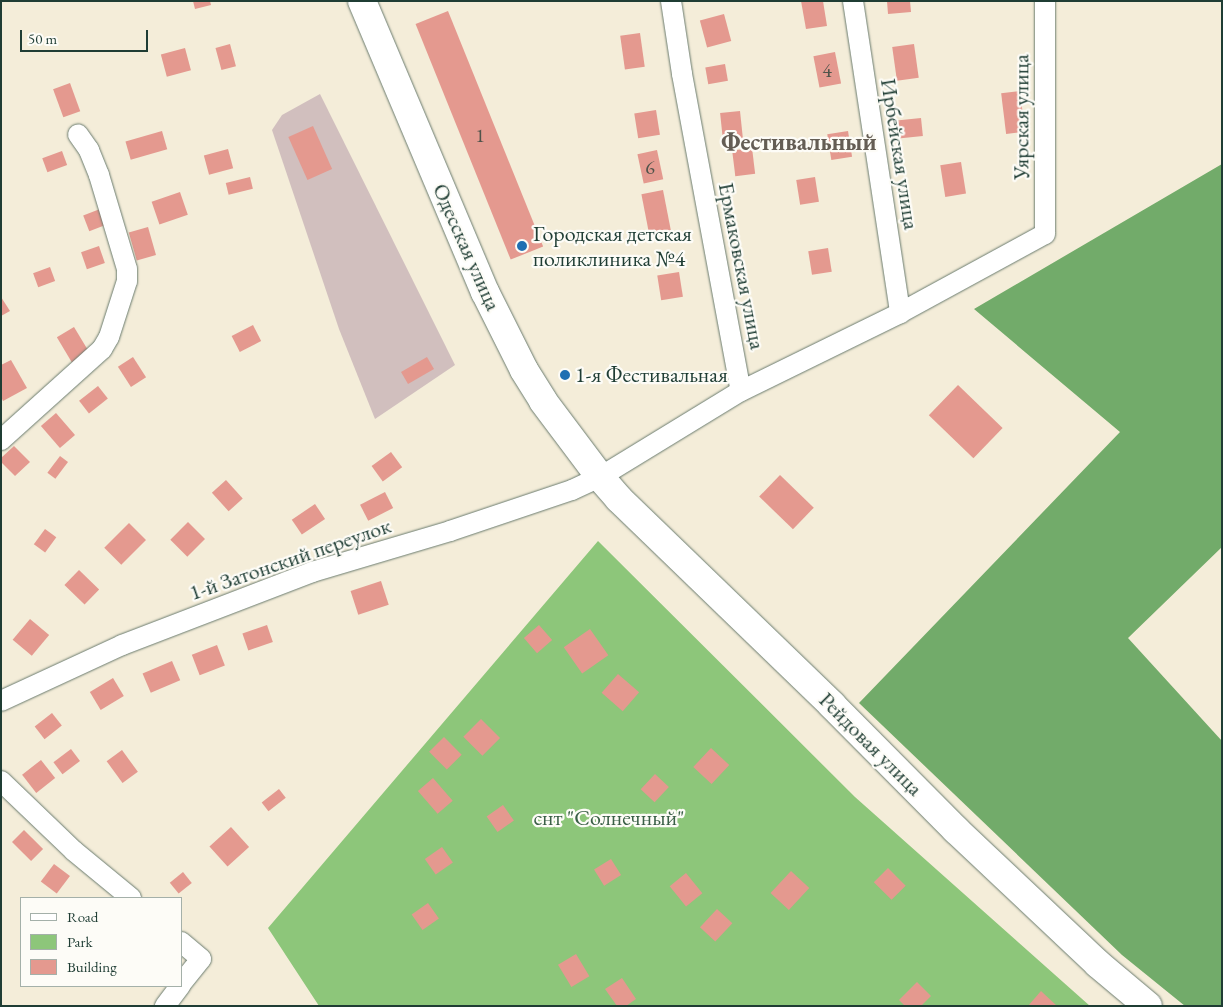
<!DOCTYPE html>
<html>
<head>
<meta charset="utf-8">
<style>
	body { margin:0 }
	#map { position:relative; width:1223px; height:1007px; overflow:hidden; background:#f4edd9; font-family:"EB Garamond",serif }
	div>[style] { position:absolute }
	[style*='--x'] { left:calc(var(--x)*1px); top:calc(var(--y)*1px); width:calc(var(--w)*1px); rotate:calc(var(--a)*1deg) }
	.industrial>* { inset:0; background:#d1bfbe }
	.green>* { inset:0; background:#8dc67a }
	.forest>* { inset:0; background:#72ab6a }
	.building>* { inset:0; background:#e4998f; transform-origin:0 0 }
	.roads { filter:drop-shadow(0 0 1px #6a7b6e) drop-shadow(0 0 1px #6a7b6e) }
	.minor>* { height:20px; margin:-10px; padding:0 10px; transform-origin:10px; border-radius:10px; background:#fff }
	.primary>* { height:28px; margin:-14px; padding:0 14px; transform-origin:14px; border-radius:14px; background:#fff }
	.dots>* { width:14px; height:14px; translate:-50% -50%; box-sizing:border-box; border:2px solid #fdfcf7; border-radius:50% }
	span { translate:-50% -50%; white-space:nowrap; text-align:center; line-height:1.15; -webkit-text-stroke:4.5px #fdfcf7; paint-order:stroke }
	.number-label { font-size:20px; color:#50544b }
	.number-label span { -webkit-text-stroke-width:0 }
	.street-label { font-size:22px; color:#1f3d34 }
	.poi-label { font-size:22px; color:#1f3d34 }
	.left { translate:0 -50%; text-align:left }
	.park-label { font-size:22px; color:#3a5f46 }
	.neighbourhood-label { font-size:24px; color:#645d54; font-weight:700 }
	.frame { position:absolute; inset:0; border:2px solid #1f3d34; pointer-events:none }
	.legend { position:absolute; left:20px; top:897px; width:162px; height:90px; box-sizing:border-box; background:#fdfcf7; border:1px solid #a4b0a9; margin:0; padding:6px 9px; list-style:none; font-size:15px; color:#1f3d34 }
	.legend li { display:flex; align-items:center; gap:10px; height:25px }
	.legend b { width:25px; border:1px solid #a4b0a9 }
	.scale { position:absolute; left:20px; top:30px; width:128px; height:22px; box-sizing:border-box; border:2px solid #1f3d34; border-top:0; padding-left:6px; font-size:15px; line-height:18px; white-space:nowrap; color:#1f3d34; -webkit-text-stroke:4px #fdfcf7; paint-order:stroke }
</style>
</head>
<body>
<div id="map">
	<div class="industrial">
		<i style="clip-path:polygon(320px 94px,455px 365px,375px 419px,339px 329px,272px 130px,282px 115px)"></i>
	</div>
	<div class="green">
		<i style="clip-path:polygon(598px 541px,855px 797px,1090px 1006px,319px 1006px,268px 928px)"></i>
	</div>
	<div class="forest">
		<i style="clip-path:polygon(1222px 164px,1222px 547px,1128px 638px,1222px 741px,1222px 1006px,1185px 1006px,1122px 955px,859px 703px,1120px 432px,974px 309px)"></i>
	</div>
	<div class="building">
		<i style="clip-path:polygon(193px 1px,210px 1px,211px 5px,195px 9px)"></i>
		<i style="clip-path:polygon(801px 1px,823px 1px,827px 26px,806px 29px)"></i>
		<i style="clip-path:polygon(887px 1px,910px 1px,911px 12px,888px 14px)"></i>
		<i style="left:448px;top:11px;width:254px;height:35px;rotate:68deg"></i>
		<i style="left:724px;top:14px;width:28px;height:25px;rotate:75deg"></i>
		<i style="left:640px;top:33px;width:34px;height:20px;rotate:82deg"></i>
		<i style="left:230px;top:44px;width:23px;height:15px;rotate:75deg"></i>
		<i style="left:914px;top:44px;width:34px;height:22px;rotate:82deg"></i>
		<i style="left:185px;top:48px;width:23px;height:25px;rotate:75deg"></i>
		<i style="left:835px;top:52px;width:32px;height:22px;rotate:79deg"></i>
		<i style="left:725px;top:64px;width:17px;height:20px;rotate:80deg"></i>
		<i style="left:70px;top:83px;width:30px;height:18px;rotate:70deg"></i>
		<i style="left:1020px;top:91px;width:41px;height:19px;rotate:83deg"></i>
		<i style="left:656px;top:110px;width:25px;height:22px;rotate:81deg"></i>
		<i style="left:740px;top:111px;width:27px;height:20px;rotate:84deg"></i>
		<i style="left:921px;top:118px;width:18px;height:27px;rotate:84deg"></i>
		<i style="left:313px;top:126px;width:47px;height:27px;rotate:66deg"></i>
		<i style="left:162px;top:131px;width:19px;height:38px;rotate:74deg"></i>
		<i style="left:848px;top:131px;width:26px;height:21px;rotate:81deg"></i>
		<i style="left:752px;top:148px;width:26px;height:20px;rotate:83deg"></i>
		<i style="left:228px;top:149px;width:20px;height:25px;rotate:75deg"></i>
		<i style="left:657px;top:150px;width:30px;height:20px;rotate:78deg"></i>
		<i style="left:62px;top:151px;width:15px;height:21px;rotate:70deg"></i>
		<i style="left:961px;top:162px;width:32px;height:21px;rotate:81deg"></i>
		<i style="left:250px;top:177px;width:12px;height:25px;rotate:76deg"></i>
		<i style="left:815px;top:177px;width:25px;height:19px;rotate:81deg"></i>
		<i style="left:663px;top:190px;width:43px;height:22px;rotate:79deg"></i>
		<i style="left:180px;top:192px;width:24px;height:30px;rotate:71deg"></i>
		<i style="left:100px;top:209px;width:17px;height:18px;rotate:69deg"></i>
		<i style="left:148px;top:227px;width:29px;height:20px;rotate:74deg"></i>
		<i style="left:99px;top:246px;width:18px;height:19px;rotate:71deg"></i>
		<i style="left:828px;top:248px;width:24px;height:20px;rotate:81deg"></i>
		<i style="left:50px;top:267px;width:15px;height:18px;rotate:70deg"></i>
		<i style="left:679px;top:272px;width:25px;height:22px;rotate:81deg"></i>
		<i style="clip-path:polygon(1px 297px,10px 311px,1px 316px)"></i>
		<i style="left:253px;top:325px;width:18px;height:24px;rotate:63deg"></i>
		<i style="left:74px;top:327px;width:29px;height:20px;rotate:59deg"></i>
		<i style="left:133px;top:357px;width:24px;height:18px;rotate:57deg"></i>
		<i style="left:427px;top:357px;width:14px;height:30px;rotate:60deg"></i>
		<i style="clip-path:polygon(11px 360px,27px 388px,3px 401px,1px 397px,1px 365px)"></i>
		<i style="left:958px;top:385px;width:62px;height:42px;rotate:44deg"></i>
		<i style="left:98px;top:386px;width:16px;height:24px;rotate:52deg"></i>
		<i style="left:56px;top:413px;width:29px;height:20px;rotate:49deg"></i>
		<i style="clip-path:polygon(14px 446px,30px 462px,15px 476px,1px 462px,1px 458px)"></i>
		<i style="left:391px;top:452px;width:19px;height:24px;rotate:54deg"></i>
		<i style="left:60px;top:456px;width:10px;height:21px;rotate:37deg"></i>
		<i style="left:780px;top:475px;width:47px;height:30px;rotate:44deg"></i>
		<i style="left:226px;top:480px;width:25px;height:19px;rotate:48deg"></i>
		<i style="left:385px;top:492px;width:18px;height:28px;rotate:63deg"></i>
		<i style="left:315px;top:504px;width:18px;height:28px;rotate:56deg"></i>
		<i style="left:188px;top:522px;width:24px;height:25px;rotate:45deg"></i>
		<i style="left:129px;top:523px;width:24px;height:35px;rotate:45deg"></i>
		<i style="left:45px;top:529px;width:14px;height:19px;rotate:36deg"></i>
		<i style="left:79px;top:570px;width:28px;height:21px;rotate:44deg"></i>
		<i style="left:381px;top:581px;width:25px;height:32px;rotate:72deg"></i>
		<i style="left:30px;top:619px;width:25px;height:27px;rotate:40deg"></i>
		<i style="left:267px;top:625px;width:18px;height:26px;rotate:71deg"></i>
		<i style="left:539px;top:625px;width:20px;height:20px;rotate:49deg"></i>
		<i style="left:590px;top:629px;width:32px;height:32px;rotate:55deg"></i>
		<i style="left:217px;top:645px;width:22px;height:27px;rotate:69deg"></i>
		<i style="left:172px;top:661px;width:21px;height:32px;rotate:67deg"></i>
		<i style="left:618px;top:674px;width:28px;height:25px;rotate:41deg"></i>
		<i style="left:113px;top:678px;width:21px;height:27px;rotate:59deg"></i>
		<i style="left:52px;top:713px;width:16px;height:22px;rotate:52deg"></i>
		<i style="left:481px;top:719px;width:27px;height:25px;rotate:45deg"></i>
		<i style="left:444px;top:737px;width:25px;height:21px;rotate:45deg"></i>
		<i style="left:711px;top:748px;width:25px;height:26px;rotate:43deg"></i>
		<i style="left:71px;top:749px;width:15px;height:22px;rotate:53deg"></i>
		<i style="left:122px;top:750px;width:27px;height:19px;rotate:54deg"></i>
		<i style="left:41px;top:760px;width:23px;height:24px;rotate:52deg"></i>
		<i style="left:655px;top:774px;width:19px;height:21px;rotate:43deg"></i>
		<i style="left:433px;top:778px;width:30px;height:20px;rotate:49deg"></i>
		<i style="left:279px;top:789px;width:11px;height:22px;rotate:52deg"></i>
		<i style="left:503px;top:805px;width:19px;height:20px;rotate:55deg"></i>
		<i style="left:231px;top:827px;width:27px;height:29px;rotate:48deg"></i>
		<i style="left:24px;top:830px;width:27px;height:17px;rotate:45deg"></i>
		<i style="left:442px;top:847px;width:19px;height:21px;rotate:55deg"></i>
		<i style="left:611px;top:859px;width:19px;height:20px;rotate:58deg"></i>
		<i style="left:54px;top:864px;width:20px;height:22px;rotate:37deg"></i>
		<i style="left:888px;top:868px;width:25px;height:20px;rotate:45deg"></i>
		<i style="left:791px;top:871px;width:25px;height:30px;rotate:43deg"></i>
		<i style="left:183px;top:872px;width:14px;height:17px;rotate:51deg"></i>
		<i style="left:686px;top:873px;width:26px;height:21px;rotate:51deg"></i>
		<i style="left:428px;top:903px;width:19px;height:20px;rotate:55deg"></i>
		<i style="left:717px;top:909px;width:21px;height:25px;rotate:43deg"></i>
		<i style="left:576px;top:954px;width:26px;height:21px;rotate:59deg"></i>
		<i style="clip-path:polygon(622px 978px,636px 999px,626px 1006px,617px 1006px,605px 989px)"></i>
		<i style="clip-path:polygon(917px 982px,931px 996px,921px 1006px,905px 1006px,899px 1000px)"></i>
		<i style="clip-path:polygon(1041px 991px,1057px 1006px,1028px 1006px)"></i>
	</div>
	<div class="roads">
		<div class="minor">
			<i style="--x:671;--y:1;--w:74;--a:81.4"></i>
			<i style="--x:682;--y:74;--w:322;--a:79.5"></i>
			<i style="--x:853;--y:1;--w:316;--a:81.4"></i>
			<i style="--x:1;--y:440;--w:136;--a:-42"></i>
			<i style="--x:102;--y:349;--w:14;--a:-60"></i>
			<i style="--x:109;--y:337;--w:59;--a:-72.2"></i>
			<i style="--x:127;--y:281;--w:12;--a:-90"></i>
			<i style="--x:127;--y:269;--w:98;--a:-106.6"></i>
			<i style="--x:99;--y:175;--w:27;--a:-112"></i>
			<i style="--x:89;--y:150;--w:19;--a:-125"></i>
			<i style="--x:1;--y:701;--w:133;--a:-24.8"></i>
			<i style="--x:122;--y:645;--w:204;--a:-21"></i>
			<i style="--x:312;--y:572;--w:144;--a:-16.5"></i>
			<i style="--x:450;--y:531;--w:129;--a:-18.6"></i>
			<i style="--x:572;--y:490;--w:31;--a:-25"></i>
			<i style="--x:600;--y:477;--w:165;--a:-31.4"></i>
			<i style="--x:741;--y:391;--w:177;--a:-26.1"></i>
			<i style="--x:900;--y:313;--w:165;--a:-28.6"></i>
			<i style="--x:1045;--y:234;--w:233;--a:-90"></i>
			<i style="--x:1;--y:781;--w:101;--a:43.8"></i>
			<i style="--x:74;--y:851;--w:74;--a:39.5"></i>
			<i style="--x:181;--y:942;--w:26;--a:40"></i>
			<i style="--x:201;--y:959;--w:32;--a:129"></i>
			<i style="--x:165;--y:1006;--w:25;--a:-53"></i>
		</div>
		<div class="primary">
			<i style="--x:362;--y:1;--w:316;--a:67.1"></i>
			<i style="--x:485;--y:292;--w:87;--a:63.4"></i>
			<i style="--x:524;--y:370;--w:36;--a:58"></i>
			<i style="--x:543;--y:401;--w:95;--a:53.1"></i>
			<i style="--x:600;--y:477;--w:29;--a:49"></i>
			<i style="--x:619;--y:499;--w:296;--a:44"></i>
			<i style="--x:832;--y:705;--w:176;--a:45.2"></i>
			<i style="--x:956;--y:830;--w:195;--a:43.3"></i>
			<i style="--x:1098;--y:964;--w:65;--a:40"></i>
		</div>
	</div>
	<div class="dots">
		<i style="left:522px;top:246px;background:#1f6fb2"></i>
		<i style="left:565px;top:375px;background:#1f6fb2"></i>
	</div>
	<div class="number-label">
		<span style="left:827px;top:70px">4</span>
		<span style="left:480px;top:135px">1</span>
		<span style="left:650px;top:167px">6</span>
	</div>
	<div class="street-label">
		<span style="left:1021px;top:117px;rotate:-90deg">Уярская улица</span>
		<span style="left:900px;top:154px;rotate:81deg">Ирбейская улица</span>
		<span style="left:467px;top:247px;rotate:66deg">Одесская улица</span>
		<span style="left:742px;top:266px;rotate:79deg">Ермаковская улица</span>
		<span style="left:290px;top:559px;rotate:-19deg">1-й Затонский переулок</span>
		<span style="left:871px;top:744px;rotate:45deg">Рейдовая улица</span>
	</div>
	<div class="poi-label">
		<span class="left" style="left:533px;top:246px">Городская детская<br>поликлиника №4</span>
		<span class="left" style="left:575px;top:375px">1-я Фестивальная</span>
	</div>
	<div class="park-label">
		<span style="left:609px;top:818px">снт "Солнечный"</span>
	</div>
	<div class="neighbourhood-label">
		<span style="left:799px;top:142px">Фестивальный</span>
	</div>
	<div class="frame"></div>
	<ul class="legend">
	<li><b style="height:6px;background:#fff"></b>Road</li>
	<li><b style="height:14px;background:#8dc67a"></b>Park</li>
	<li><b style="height:14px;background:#e4998f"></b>Building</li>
	</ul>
	<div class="scale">50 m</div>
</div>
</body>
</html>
